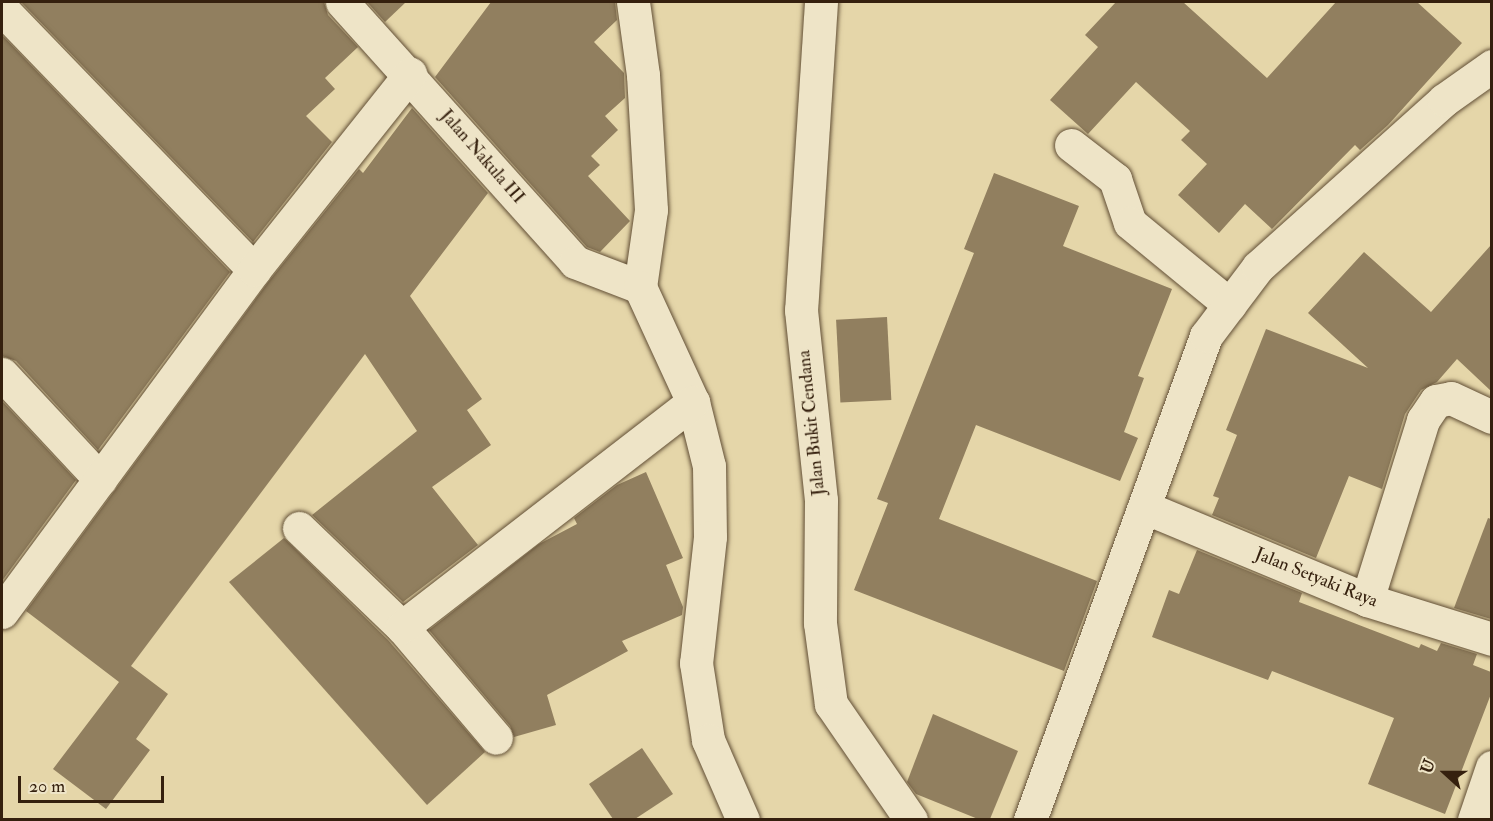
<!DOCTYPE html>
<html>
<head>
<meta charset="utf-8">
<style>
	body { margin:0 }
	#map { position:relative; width:1493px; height:821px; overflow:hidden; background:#e5d6a9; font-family:"IM FELL Double Pica",serif }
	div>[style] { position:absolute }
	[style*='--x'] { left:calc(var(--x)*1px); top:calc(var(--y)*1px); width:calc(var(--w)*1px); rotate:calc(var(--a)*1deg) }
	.building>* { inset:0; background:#917f5f; transform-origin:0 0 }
	.roads { filter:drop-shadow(0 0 2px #614e35) drop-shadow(0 0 2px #614e35) }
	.minor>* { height:33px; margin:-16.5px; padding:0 16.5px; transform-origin:16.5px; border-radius:16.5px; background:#eee4c7 }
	span { translate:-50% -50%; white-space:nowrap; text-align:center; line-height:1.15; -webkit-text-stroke:4.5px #eee4c7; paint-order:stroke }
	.street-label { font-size:18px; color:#35200e }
	.frame { position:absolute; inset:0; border:3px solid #35200e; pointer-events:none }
	.north { position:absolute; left:1415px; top:743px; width:60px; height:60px; -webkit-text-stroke:4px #eee4c7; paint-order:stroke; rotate:291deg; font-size:16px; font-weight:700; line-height:24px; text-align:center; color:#35200e }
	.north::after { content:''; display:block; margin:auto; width:21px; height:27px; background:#35200e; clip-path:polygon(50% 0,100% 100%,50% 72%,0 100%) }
	.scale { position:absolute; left:18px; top:776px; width:146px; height:27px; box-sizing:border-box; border:3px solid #35200e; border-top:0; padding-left:8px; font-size:18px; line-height:21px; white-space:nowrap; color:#35200e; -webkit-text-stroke:4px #eee4c7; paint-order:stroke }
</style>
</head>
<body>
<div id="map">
	<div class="building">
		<i style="clip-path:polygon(21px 2px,324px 2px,328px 15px,358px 47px,325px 78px,335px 89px,306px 116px,332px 142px,253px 242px)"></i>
		<i style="clip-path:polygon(367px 2px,406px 2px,385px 22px)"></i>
		<i style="clip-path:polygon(491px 2px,615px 2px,617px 20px,594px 42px,624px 73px,625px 98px,605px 116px,618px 130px,591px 156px,600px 165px,588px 176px,630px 221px,600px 252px,587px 247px,435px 77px)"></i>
		<i style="clip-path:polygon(1116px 2px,1183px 2px,1267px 78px,1336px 2px,1417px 2px,1462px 43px,1388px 125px,1360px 150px,1355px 145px,1272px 229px,1245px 204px,1219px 233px,1178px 195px,1207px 164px,1181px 140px,1190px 131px,1136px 82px,1088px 134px,1050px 100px,1098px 47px,1085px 35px)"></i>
		<i style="clip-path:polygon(2px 35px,230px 272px,98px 450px,16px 361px,2px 356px)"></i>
		<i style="clip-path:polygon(412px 108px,488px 193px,410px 296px,482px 399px,467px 410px,491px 445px,432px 487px,478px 545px,403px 602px,312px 515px,417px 431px,365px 354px,131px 666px,168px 694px,136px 739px,150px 750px,106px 809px,53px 769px,119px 682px,26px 611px,269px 281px,359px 169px,363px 173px)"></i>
		<i style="clip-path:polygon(994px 173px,1079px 206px,1063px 246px,1172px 289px,1138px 376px,1144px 378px,1124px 432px,1138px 438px,1120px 481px,976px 425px,939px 519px,1097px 581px,1064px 671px,854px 590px,888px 503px,877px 499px,974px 253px,964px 249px)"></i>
		<i style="clip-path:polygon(1491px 245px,1491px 391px,1457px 359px,1437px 382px,1421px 390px,1405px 414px,1382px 489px,1349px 476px,1316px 558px,1212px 515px,1219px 498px,1213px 496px,1237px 435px,1226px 430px,1266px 329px,1368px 368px,1308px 313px,1364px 252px,1431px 312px)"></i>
		<i style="left:887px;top:317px;width:83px;height:51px;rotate:87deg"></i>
		<i style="clip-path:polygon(2px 401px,76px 480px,2px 581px)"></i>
		<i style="clip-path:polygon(646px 472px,683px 558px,666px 565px,683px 607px,682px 615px,622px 641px,628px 651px,547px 695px,556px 725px,514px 737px,510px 726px,429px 630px,539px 544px,577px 524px,574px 518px,617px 485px)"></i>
		<i style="clip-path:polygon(1488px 518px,1491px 519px,1491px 619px,1454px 608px)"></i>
		<i style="clip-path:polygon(284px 538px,388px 640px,485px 752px,427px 805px,229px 582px)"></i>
		<i style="clip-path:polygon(1197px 550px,1302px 593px,1299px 602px,1419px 648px,1421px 644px,1437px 651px,1441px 643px,1477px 654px,1473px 665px,1491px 672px,1491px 694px,1445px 814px,1368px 784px,1394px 718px,1272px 671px,1268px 680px,1152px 637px,1169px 590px,1179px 594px)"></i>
		<i style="clip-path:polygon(933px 714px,1018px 751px,990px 819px,978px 819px,916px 794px,907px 782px)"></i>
		<i style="clip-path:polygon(642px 748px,673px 794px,635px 819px,613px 819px,589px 784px)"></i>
	</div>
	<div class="roads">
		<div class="minor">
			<i style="--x:342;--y:2;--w:349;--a:48.1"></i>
			<i style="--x:575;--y:262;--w:70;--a:21"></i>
			<i style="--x:633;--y:2;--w:74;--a:82.2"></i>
			<i style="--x:643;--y:75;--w:135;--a:86.6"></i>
			<i style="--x:651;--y:210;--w:78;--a:98.1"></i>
			<i style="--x:640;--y:287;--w:127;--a:65.3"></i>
			<i style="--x:693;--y:402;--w:66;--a:76"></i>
			<i style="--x:709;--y:466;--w:71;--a:89.2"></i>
			<i style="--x:710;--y:537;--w:127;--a:96.3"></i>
			<i style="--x:696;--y:663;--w:78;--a:81.1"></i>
			<i style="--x:708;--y:740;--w:87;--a:66.4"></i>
			<i style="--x:821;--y:2;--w:309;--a:93.7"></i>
			<i style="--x:801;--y:310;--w:191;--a:84"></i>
			<i style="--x:821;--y:500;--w:123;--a:90.5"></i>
			<i style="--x:820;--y:623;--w:82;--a:82.3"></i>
			<i style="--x:831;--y:704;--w:141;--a:55.4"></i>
			<i style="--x:2;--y:9;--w:363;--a:46"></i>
			<i style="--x:1071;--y:145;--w:56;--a:37.7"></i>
			<i style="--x:1115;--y:179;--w:46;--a:71.2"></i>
			<i style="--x:1130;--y:223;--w:129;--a:39.4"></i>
			<i style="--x:2;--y:374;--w:144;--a:47"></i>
			<i style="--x:1144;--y:507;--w:242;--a:22.6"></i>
			<i style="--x:1367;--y:600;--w:131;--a:17.3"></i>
			<i style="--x:299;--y:528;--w:143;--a:43.9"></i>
			<i style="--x:402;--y:627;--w:145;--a:49.7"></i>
			<i style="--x:1367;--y:600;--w:189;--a:-72.7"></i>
			<i style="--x:1423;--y:420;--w:23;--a:-56"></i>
			<i style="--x:1436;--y:401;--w:15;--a:-11"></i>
			<i style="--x:1451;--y:398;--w:45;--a:24.9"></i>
			<i style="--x:2;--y:612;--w:425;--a:-53.6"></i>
			<i style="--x:254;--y:270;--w:251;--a:-51.5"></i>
			<i style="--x:402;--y:627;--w:368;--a:-37.7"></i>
			<i style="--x:1030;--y:820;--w:515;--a:-70.02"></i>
			<i style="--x:1206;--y:336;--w:86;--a:-53"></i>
			<i style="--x:1258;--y:267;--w:250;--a:-41.9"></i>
			<i style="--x:1444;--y:100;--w:59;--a:-35.3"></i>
			<i style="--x:1474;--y:820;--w:56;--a:-71.2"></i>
		</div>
	</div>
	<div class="street-label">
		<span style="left:482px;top:157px;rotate:49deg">Jalan Nakula III</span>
		<span style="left:812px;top:423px;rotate:-96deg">Jalan Bukit Cendana</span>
		<span style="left:1316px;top:578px;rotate:22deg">Jalan Setyaki Raya</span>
	</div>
	<div class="frame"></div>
	<div class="north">U</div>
	<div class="scale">20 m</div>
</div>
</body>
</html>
